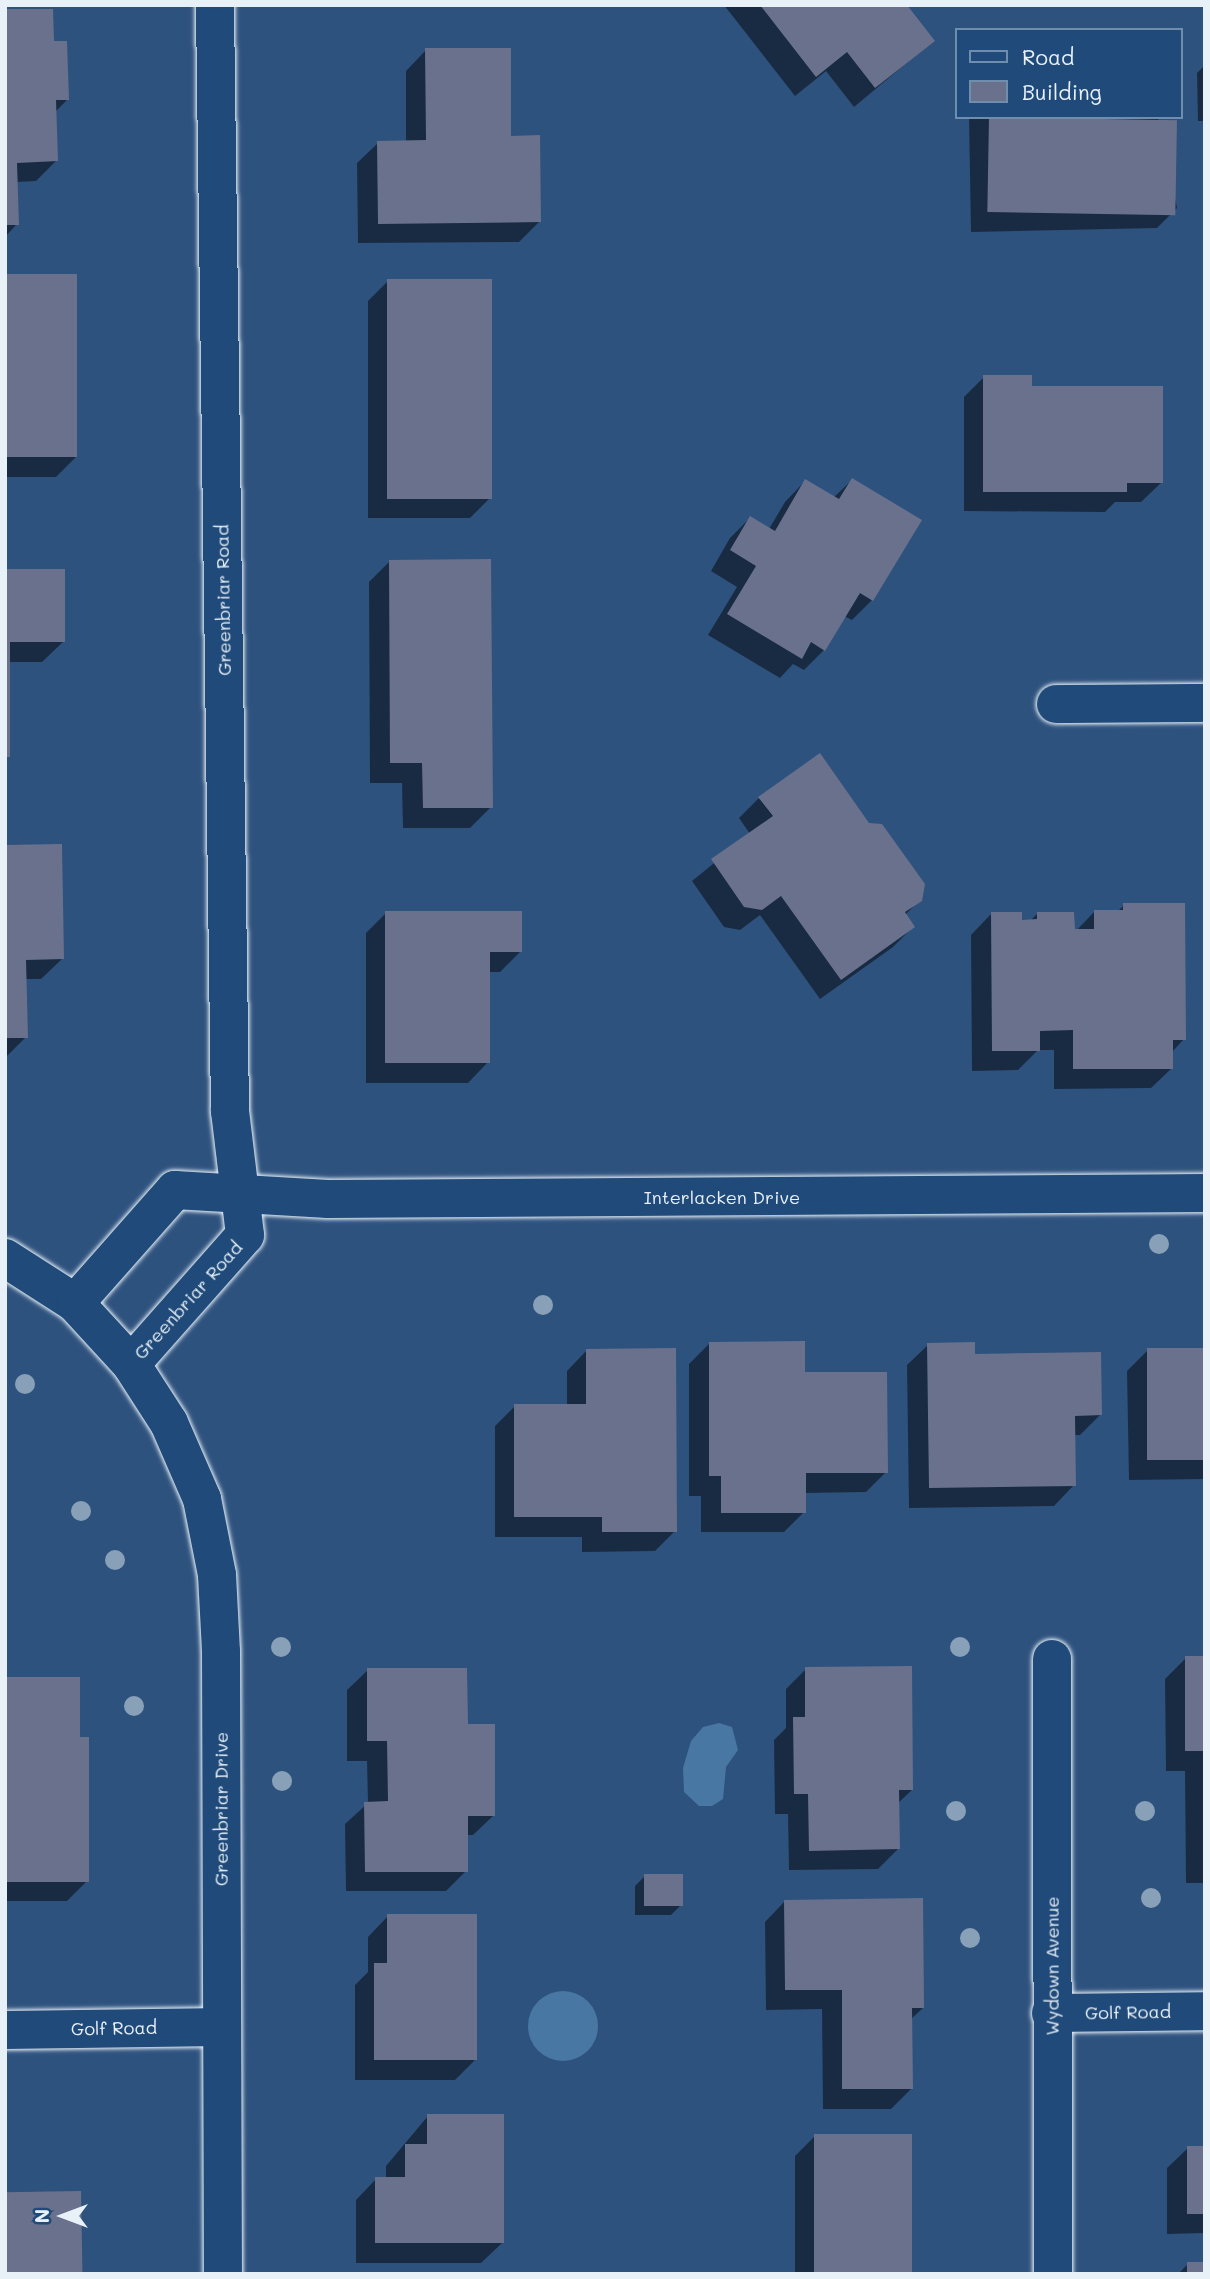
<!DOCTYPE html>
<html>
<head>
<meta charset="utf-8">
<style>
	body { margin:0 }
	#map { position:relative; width:1210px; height:2279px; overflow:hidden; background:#2e527e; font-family:Mali,sans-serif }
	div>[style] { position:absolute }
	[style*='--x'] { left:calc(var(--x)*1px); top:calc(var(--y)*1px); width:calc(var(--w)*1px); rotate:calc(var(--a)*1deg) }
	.water>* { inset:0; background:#4877a4 }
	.round { border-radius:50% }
	.shadow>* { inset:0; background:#0007 }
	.building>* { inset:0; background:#6a718d; transform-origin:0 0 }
	.roads { filter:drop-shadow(0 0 2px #e8f1f8) drop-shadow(0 0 2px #e8f1f8) }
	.street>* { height:38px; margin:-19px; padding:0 19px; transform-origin:19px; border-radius:19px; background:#1f4a7a }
	.secondary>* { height:38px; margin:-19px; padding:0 19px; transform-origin:19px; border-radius:19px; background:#1f4a7a }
	.trees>* { width:20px; height:20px; margin:-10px; border-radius:50%; background:#88a1b9 }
	span { translate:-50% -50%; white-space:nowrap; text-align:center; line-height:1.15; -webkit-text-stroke:7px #1f4a7a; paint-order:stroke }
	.street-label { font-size:18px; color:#e8f1f8 }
	.frame { position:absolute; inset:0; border:7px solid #e8f1f8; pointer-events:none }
	.legend { position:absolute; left:955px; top:28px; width:228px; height:91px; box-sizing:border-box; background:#1f4a7a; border:2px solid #6f8dac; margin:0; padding:9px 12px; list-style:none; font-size:21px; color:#e8f1f8 }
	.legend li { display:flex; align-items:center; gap:14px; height:35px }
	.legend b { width:35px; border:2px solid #6f8dac }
	.north { position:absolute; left:28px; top:2181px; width:70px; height:70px; -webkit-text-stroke:5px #1f4a7a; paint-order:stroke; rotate:270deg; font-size:19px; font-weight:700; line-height:28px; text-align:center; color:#e8f1f8 }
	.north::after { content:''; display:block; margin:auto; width:24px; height:32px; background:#e8f1f8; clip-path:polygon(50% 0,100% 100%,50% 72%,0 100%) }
</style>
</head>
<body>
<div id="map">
	<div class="water">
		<i style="clip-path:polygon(719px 1723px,732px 1727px,738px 1750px,726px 1767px,723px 1799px,712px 1806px,699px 1806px,684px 1792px,683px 1768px,691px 1741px,703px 1727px)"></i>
		<i class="round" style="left:528px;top:1991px;width:70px;height:70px"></i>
	</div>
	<div class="shadow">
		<i style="clip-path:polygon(724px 5px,905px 5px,933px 41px,854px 107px,826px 71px,795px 96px)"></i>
		<i style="clip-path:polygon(5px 11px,67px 100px,55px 112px,56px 161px,36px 181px,16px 182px,17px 224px,5px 237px)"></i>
		<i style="clip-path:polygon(426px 50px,509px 138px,539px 222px,519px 242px,358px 243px,357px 163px,378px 143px,406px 142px,406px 71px)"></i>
		<i style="clip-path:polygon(1205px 65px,1205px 121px,1198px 121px,1197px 73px)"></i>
		<i style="clip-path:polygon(969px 117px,1158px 117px,1177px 208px,1157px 228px,971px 232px)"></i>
		<i style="clip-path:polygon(5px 276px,76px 457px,56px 477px,5px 477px)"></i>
		<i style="clip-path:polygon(388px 281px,490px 498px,470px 518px,368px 518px,368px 301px)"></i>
		<i style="clip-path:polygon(984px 377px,1030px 388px,1162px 482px,1141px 502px,1115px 502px,1105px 512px,964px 511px,964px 397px)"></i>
		<i style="clip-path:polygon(852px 480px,872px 600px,852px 620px,844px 616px,824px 650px,804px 670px,793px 664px,780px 678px,708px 635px,737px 587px,711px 571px,730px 538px,750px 518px,769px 529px,785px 502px,805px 481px,833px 498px)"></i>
		<i style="clip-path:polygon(390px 561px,491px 807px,470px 828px,403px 828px,402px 783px,370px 783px,369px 582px)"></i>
		<i style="clip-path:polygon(5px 571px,63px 642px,42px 662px,8px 662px,5px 759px)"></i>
		<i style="clip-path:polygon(759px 798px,920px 900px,905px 915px,913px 927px,893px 947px,820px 999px,760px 915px,740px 930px,724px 927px,692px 881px,750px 834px,739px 818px)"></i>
		<i style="clip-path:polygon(5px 847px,62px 959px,41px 979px,25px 979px,26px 1037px,5px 1058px)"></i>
		<i style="clip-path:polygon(1124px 905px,1184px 1039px,1172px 1052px,1172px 1068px,1151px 1088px,1054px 1089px,1054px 1050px,1038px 1050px,1018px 1070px,972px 1071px,971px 935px,991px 914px,1020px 922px,1030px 921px,1038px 913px,1074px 933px,1095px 911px,1118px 911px)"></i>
		<i style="clip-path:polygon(386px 913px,520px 952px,500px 972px,488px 972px,488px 1062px,468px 1083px,366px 1083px,366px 933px)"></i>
		<i style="clip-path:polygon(710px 1343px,803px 1374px,886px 1472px,866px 1492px,804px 1493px,804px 1512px,784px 1532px,701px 1532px,701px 1496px,689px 1496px,689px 1364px)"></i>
		<i style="clip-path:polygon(928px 1345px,973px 1356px,1101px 1414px,1080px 1435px,1074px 1435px,1074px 1485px,1054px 1506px,909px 1508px,907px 1365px)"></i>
		<i style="clip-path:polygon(1205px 1349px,1205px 1479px,1129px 1480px,1127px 1371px,1148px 1350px)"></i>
		<i style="clip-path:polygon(587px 1350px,675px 1531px,655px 1551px,582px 1552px,582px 1537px,495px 1537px,495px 1426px,515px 1406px,567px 1406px,567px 1371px)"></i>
		<i style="clip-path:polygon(1186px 1658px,1205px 1658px,1205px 1883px,1186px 1883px,1185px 1771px,1166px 1771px,1165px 1679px)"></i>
		<i style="clip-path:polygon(806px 1669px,912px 1790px,897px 1804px,898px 1849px,878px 1869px,789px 1870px,788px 1814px,775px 1814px,774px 1740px,786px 1728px,786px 1689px)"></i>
		<i style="clip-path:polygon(368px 1670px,466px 1726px,494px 1815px,473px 1835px,466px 1835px,466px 1871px,446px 1891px,346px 1891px,345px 1824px,368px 1803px,367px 1761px,347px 1761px,347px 1690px)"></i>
		<i style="clip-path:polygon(5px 1678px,78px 1739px,87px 1881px,67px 1901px,5px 1901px)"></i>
		<i style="clip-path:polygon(645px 1876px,681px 1905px,671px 1915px,635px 1915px,635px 1886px)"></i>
		<i style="clip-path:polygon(785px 1901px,923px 2008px,911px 2019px,912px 2088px,891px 2109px,823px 2109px,822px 2009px,766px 2010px,765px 1922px)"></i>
		<i style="clip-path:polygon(388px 1916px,475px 2060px,455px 2080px,355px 2080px,355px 1985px,368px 1972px,368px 1937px)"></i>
		<i style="clip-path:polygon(428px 2116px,502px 2243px,481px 2263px,356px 2263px,356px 2200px,376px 2179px,386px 2179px,386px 2166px)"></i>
		<i style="clip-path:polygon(815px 2136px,911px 2274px,795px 2274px,795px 2156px)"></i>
		<i style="clip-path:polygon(1205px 2147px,1205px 2233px,1167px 2234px,1167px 2168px,1188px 2148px)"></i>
		<i style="clip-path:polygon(1188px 2264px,1205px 2274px,1178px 2274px)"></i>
	</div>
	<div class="building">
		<i style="clip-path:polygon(760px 5px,907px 5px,935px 41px,875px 88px,847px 52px,816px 77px)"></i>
		<i style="clip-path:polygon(5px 9px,53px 9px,54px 41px,67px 41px,69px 100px,56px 100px,58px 161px,17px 163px,19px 225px,5px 225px)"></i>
		<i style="clip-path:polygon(425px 48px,511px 48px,511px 136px,540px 135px,541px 222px,378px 224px,377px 141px,426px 140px)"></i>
		<i style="left:989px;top:117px;width:188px;height:95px;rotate:1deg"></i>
		<i style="left:77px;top:274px;width:183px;height:72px;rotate:90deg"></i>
		<i style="left:387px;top:279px;width:105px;height:220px"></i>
		<i style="clip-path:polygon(983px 375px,1032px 375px,1032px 386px,1163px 386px,1163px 483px,1127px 483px,1127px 492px,983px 492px)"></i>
		<i style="clip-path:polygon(852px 478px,922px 520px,873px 601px,860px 593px,825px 651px,811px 642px,802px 659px,727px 614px,756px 566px,730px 550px,750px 516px,775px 531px,805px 479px,839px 499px)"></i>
		<i style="clip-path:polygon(491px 559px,493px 808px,423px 808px,422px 763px,390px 763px,389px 560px)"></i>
		<i style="clip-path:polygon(5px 569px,65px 569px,65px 642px,10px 642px,10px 757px,5px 757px)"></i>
		<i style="clip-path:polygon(820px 753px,869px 823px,882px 824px,925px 884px,922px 901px,905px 912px,915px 927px,841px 980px,781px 896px,762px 910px,744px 907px,711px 859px,773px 816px,758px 797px)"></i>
		<i style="clip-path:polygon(62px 844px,64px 959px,26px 960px,28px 1038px,5px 1038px,5px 845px)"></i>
		<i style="clip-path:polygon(1123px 903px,1185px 903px,1186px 1040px,1173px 1040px,1173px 1069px,1073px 1069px,1073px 1030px,1040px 1031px,1040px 1051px,992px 1051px,991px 912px,1022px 912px,1022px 920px,1037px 919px,1037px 912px,1074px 912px,1075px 929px,1094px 929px,1094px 910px,1123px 910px)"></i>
		<i style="clip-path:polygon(385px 911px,522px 911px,522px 952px,490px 952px,490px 1063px,385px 1063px)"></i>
		<i style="clip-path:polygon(805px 1341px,805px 1372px,887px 1372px,888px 1473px,806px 1473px,806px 1513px,721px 1513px,721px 1476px,709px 1476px,709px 1342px)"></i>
		<i style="clip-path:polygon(975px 1342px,975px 1354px,1101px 1352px,1102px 1415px,1075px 1416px,1076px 1486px,929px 1488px,927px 1343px)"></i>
		<i style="clip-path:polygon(676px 1348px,677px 1532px,602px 1532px,602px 1517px,514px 1517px,514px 1404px,586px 1404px,586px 1349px)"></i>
		<i style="left:1205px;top:1348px;width:112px;height:58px;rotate:90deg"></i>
		<i style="left:1185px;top:1656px;width:20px;height:95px"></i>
		<i style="clip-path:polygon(912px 1666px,913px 1790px,899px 1790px,900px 1849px,809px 1851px,808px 1794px,794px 1794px,793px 1717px,805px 1717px,805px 1667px)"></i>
		<i style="clip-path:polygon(367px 1668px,467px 1668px,468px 1724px,495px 1724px,495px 1816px,468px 1816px,468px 1872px,365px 1872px,364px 1802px,388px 1801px,387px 1741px,367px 1741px)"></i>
		<i style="clip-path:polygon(5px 1677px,80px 1677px,80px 1737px,89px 1737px,89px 1882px,5px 1882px)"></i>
		<i style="left:644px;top:1874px;width:39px;height:32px"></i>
		<i style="clip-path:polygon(923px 1898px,924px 2008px,912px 2008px,913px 2089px,842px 2089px,842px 1990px,785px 1990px,784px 1900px)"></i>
		<i style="clip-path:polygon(387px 1914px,477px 1914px,477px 2060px,374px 2060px,374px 1963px,387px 1963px)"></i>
		<i style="clip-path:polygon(427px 2114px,504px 2114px,504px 2243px,375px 2243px,375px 2177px,405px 2177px,405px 2144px,427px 2144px)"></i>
		<i style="left:814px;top:2134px;width:98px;height:140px"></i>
		<i style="left:1187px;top:2146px;width:18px;height:68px"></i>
		<i style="left:81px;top:2191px;width:83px;height:76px;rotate:89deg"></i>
		<i style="left:1187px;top:2262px;width:18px;height:12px"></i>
	</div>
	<div class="roads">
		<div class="street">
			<i style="--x:1056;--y:704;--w:149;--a:-0.4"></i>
			<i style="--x:75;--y:1303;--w:151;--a:-48.5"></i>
			<i style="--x:175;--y:1190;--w:153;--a:3.4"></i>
			<i style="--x:328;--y:1199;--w:877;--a:-0.39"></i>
			<i style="--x:131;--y:1364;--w:172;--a:-48.5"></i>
			<i style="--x:245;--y:1235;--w:125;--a:-96.9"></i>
			<i style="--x:230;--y:1111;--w:1106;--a:-90.78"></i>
			<i style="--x:1052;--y:1659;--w:615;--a:89.91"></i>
			<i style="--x:1051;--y:2013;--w:154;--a:-0.7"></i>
			<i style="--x:5;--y:2030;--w:217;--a:-0.8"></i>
		</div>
		<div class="secondary">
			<i style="--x:5;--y:1258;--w:83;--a:32.7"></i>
			<i style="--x:75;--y:1303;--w:83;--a:47.4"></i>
			<i style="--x:131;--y:1364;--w:70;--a:57.2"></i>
			<i style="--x:169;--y:1423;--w:83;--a:66.5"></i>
			<i style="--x:202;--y:1499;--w:77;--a:78.8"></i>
			<i style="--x:217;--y:1575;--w:77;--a:87"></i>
			<i style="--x:221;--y:1652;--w:622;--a:89.82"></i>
		</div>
	</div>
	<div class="trees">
		<i style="left:1159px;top:1244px"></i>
		<i style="left:543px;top:1305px"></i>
		<i style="left:25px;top:1384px"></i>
		<i style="left:81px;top:1511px"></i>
		<i style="left:115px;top:1560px"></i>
		<i style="left:281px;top:1647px"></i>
		<i style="left:960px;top:1647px"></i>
		<i style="left:134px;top:1706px"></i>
		<i style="left:282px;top:1781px"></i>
		<i style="left:956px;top:1811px"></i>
		<i style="left:1145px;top:1811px"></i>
		<i style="left:1151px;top:1898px"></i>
		<i style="left:970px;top:1938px"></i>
	</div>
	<div class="street-label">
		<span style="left:223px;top:600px;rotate:-91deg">Greenbriar Road</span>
		<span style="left:722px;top:1197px">Interlacken Drive</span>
		<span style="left:188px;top:1300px;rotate:-48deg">Greenbriar Road</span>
		<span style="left:221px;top:1809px;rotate:-90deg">Greenbriar Drive</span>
		<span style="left:1052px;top:1966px;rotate:-90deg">Wydown Avenue</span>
		<span style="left:1128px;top:2012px;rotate:-1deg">Golf Road</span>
		<span style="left:114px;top:2028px;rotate:-1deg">Golf Road</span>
	</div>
	<div class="frame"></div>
	<ul class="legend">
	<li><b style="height:9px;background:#1f4a7a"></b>Road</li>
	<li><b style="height:19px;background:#6a718d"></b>Building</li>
	</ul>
	<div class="north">N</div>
</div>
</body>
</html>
